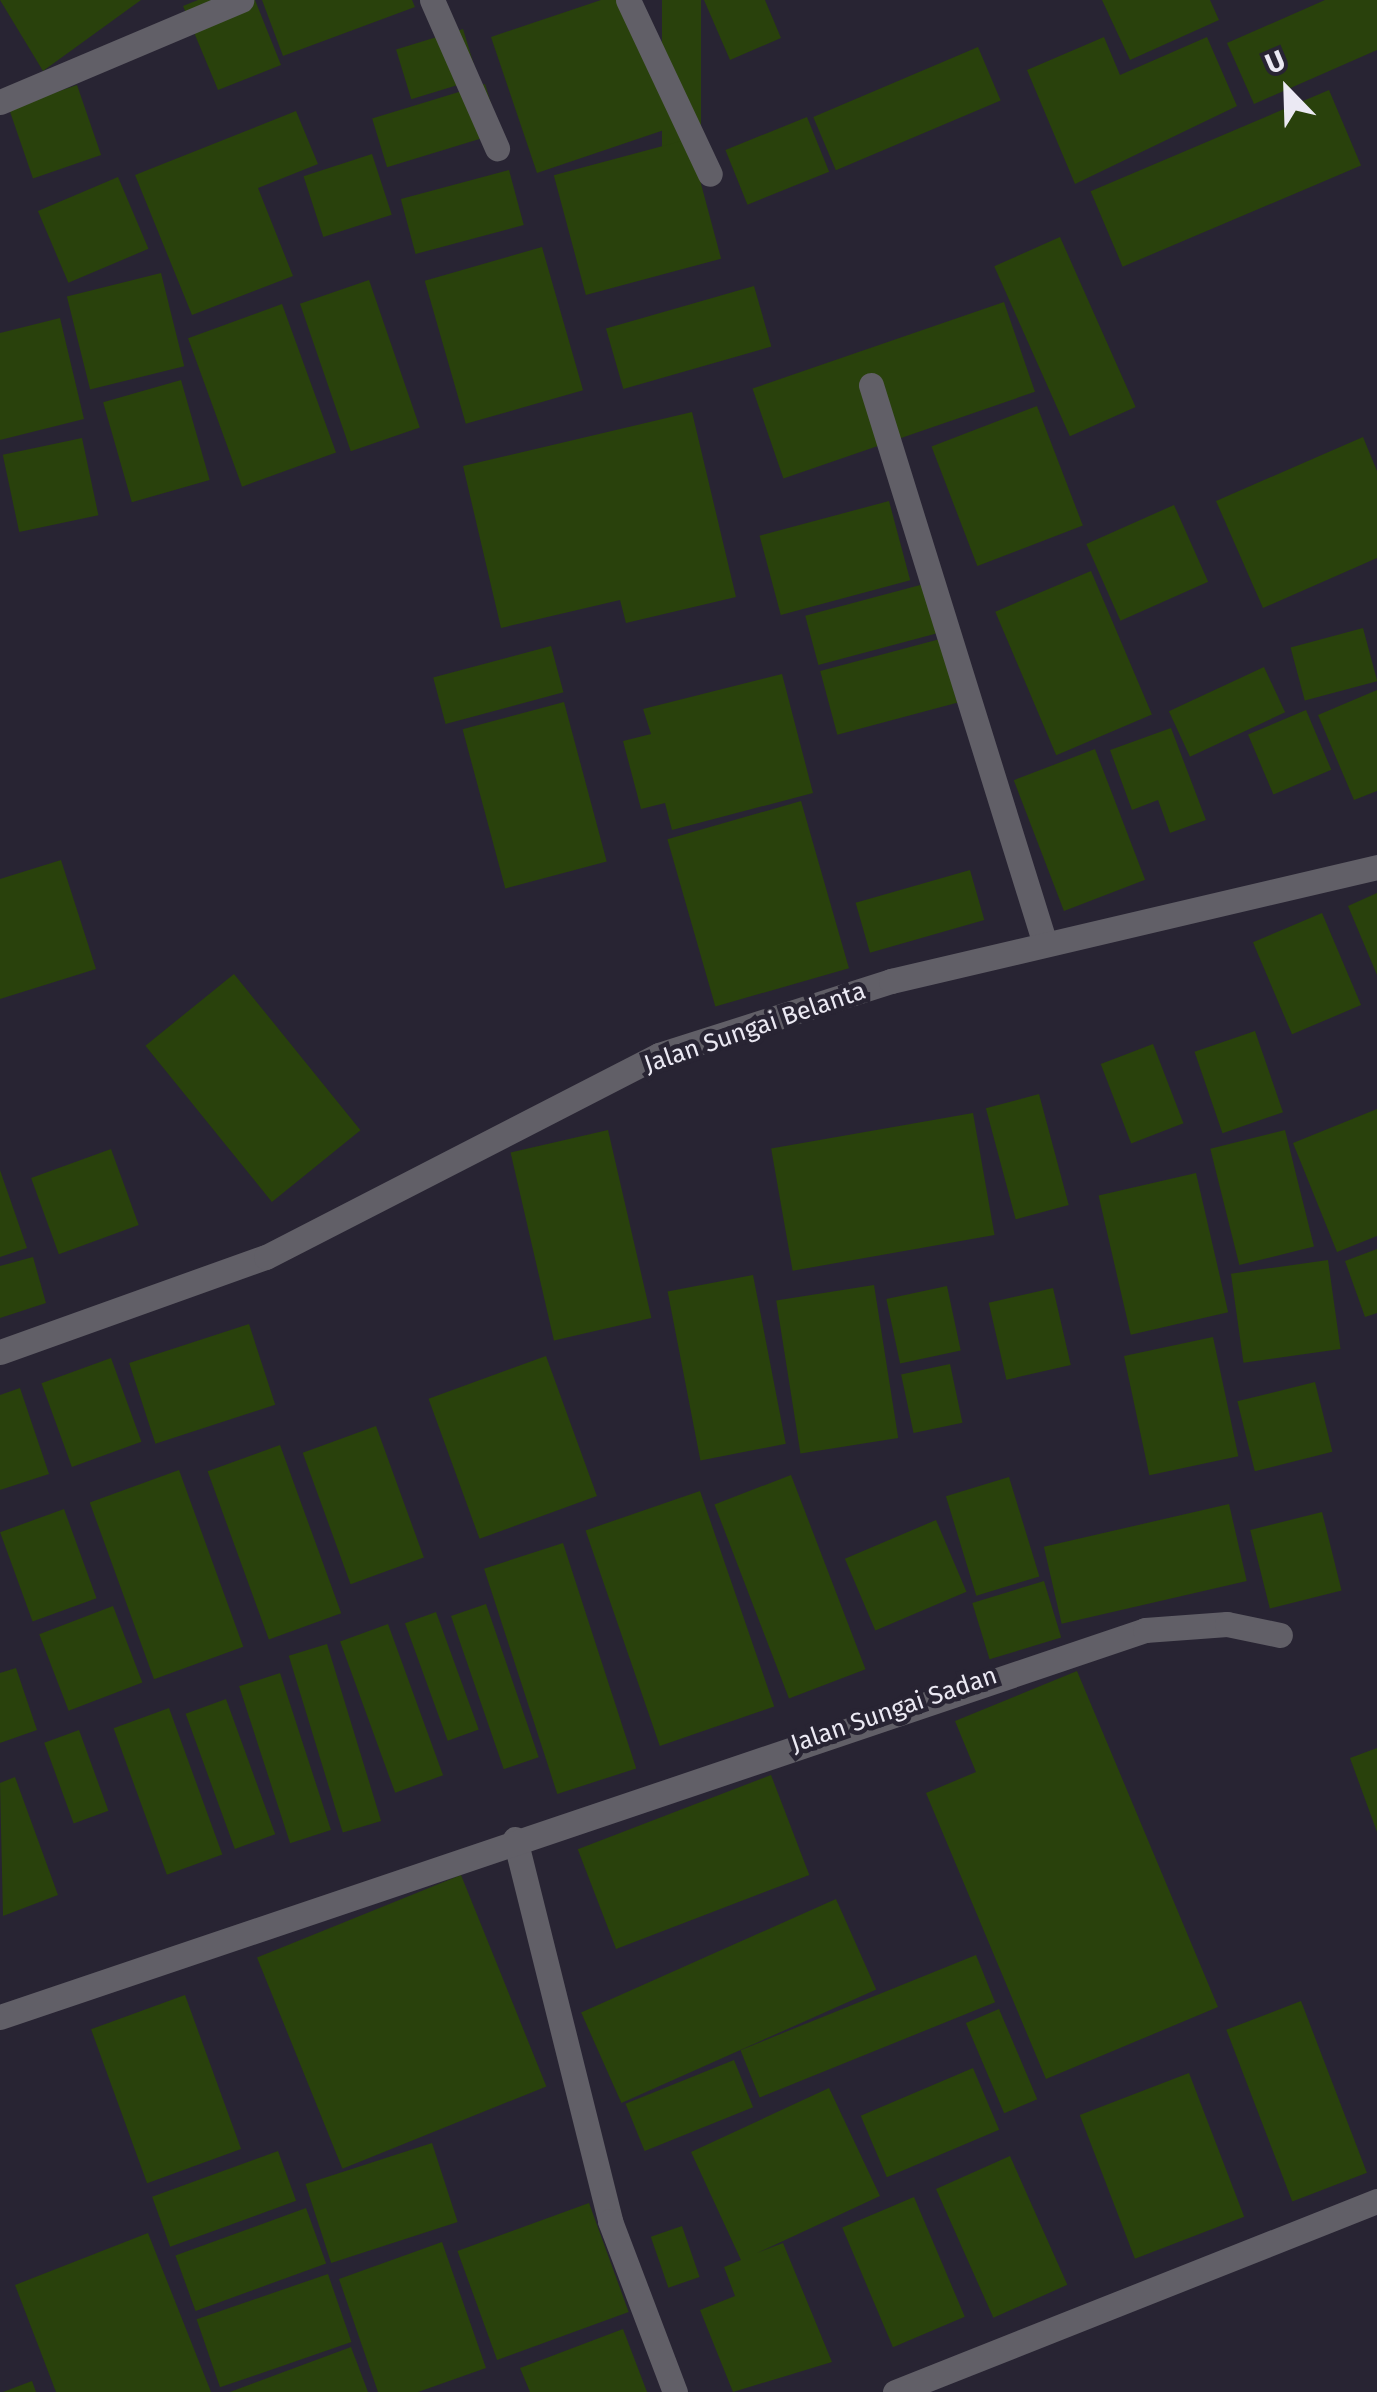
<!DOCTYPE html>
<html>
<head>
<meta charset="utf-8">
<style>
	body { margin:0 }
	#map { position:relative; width:1377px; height:2392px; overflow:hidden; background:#282433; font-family:"Fira Sans",sans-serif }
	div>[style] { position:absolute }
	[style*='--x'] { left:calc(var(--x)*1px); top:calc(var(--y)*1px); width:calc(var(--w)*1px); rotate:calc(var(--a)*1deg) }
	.building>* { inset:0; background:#29410c; transform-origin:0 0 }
	.lane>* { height:25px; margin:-12.5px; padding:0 12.5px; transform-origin:12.5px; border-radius:12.5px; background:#615f67 }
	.street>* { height:25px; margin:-12.5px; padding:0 12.5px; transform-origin:12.5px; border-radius:12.5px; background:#615f67 }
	span { translate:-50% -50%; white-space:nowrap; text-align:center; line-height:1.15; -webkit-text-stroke:9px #282433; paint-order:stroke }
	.street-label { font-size:25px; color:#ebe9f3 }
	.north { position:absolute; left:1237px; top:40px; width:100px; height:100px; -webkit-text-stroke:8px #282433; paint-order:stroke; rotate:337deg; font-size:28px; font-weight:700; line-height:40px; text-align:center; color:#ebe9f3 }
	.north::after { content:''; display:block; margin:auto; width:35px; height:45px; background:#ebe9f3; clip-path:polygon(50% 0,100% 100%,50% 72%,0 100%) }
</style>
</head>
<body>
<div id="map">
	<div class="building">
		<i style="clip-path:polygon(0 0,141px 0,43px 71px)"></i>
		<i style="clip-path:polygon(198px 0,255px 0,281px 65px,218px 90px,183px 6px)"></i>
		<i style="clip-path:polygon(262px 0,412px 0,415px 7px,283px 56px)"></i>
		<i style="clip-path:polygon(601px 0,634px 0,676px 126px,537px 173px,491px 37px)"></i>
		<i style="left:662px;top:0;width:39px;height:150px"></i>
		<i style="clip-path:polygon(704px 0,765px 0,781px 38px,730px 60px)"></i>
		<i style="clip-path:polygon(1102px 0,1210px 0,1219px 20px,1130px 60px)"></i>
		<i style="clip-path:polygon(1325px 0,1377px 0,1377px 50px,1254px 104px,1227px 43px)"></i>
		<i style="left:463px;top:29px;width:52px;height:70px;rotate:73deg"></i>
		<i style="clip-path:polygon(1104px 37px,1120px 75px,1207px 37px,1237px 106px,1075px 184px,1027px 70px)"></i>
		<i style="left:978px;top:47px;width:58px;height:179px;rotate:67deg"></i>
		<i style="left:485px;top:84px;width:51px;height:118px;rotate:73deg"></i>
		<i style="left:77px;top:85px;width:74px;height:72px;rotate:71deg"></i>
		<i style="left:1329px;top:90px;width:82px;height:259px;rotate:67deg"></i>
		<i style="clip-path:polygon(296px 111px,318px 164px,258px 188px,293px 276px,192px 315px,135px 175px)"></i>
		<i style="left:807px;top:117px;width:59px;height:88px;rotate:68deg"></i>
		<i style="left:689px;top:139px;width:124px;height:140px;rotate:75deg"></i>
		<i style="left:372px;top:154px;width:64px;height:72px;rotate:72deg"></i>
		<i style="left:509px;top:170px;width:57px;height:112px;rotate:75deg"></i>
		<i style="left:118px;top:177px;width:78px;height:87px;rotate:67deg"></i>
		<i style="left:1060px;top:237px;width:186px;height:72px;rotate:66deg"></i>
		<i style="left:542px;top:247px;width:149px;height:122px;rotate:74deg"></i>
		<i style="left:161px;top:273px;width:96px;height:97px;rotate:76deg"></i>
		<i style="left:369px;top:280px;width:156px;height:73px;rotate:71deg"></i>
		<i style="left:754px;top:286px;width:63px;height:154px;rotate:74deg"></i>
		<i style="left:1004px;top:302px;width:95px;height:266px;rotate:71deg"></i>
		<i style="left:282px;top:304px;width:158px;height:100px;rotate:70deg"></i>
		<i style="clip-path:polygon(60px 318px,84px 419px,0 440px,0 333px)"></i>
		<i style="left:181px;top:380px;width:104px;height:81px;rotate:74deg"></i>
		<i style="left:1037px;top:406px;width:128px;height:113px;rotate:69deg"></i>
		<i style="clip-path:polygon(692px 412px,736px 597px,626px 623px,620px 600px,501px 628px,463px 466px)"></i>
		<i style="clip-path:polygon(1363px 437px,1377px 471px,1377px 558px,1263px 608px,1216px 501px)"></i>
		<i style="left:82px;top:438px;width:79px;height:81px;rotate:78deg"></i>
		<i style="left:889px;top:501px;width:82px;height:134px;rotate:75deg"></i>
		<i style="left:1174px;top:505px;width:84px;height:96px;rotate:66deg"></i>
		<i style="left:1091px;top:571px;width:156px;height:104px;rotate:67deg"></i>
		<i style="left:924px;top:584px;width:51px;height:123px;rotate:75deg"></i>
		<i style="left:1363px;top:628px;width:55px;height:75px;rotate:75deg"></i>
		<i style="left:940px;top:639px;width:66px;height:124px;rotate:75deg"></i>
		<i style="left:551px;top:646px;width:48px;height:122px;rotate:75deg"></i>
		<i style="left:1264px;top:667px;width:50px;height:105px;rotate:65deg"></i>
		<i style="clip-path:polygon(782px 674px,813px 793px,672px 830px,665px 803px,641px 809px,623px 741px,651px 734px,643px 709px)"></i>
		<i style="clip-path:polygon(1377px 690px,1377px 791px,1354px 800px,1318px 715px)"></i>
		<i style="left:564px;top:702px;width:165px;height:105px;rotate:75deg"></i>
		<i style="left:1306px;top:710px;width:65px;height:63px;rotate:67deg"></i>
		<i style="clip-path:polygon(1171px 728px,1206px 820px,1170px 833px,1158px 800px,1132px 810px,1110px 750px)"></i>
		<i style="left:1095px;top:749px;width:140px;height:87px;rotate:69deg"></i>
		<i style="left:801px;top:801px;width:174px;height:139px;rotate:74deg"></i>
		<i style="clip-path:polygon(61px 860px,96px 969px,0 999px,0 879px)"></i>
		<i style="left:970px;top:870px;width:52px;height:119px;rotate:74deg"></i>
		<i style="clip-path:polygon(1377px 893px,1377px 975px,1348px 906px)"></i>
		<i style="left:1322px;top:913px;width:100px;height:75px;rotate:67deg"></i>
		<i style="left:234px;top:974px;width:201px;height:114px;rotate:51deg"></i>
		<i style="left:1255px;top:1031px;width:86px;height:64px;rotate:71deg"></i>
		<i style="left:1153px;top:1044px;width:85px;height:56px;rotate:69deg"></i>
		<i style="left:1039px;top:1094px;width:115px;height:55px;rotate:75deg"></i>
		<i style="clip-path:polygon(1377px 1109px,1377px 1236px,1337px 1252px,1293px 1143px)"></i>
		<i style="left:973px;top:1113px;width:124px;height:205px;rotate:80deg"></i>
		<i style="left:608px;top:1130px;width:193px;height:100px;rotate:77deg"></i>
		<i style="left:1285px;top:1130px;width:120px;height:77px;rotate:76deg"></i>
		<i style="left:111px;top:1149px;width:81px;height:85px;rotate:70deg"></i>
		<i style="clip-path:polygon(0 1170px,27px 1248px,0 1257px)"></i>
		<i style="left:1196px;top:1173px;width:143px;height:100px;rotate:77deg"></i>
		<i style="clip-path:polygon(1377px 1249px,1377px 1313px,1365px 1317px,1345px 1261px)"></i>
		<i style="clip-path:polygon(33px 1257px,46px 1303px,0 1318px,0 1266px)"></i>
		<i style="left:1328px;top:1260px;width:90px;height:98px;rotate:82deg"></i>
		<i style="left:753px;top:1275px;width:172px;height:87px;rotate:79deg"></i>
		<i style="left:874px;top:1285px;width:155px;height:99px;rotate:81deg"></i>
		<i style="left:947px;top:1286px;width:66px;height:62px;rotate:78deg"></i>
		<i style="left:1053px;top:1288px;width:79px;height:66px;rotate:77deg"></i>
		<i style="left:249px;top:1324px;width:85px;height:126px;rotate:72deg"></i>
		<i style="left:1213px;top:1337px;width:122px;height:91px;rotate:78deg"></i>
		<i style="left:546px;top:1356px;width:149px;height:125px;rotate:70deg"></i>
		<i style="left:111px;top:1358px;width:89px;height:74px;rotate:70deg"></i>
		<i style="left:950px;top:1364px;width:60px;height:50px;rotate:78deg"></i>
		<i style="left:1315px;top:1382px;width:72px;height:80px;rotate:76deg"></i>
		<i style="clip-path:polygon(20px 1388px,49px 1474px,0 1490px,0 1395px)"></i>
		<i style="left:376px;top:1426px;width:140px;height:78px;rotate:70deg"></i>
		<i style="left:280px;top:1445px;width:179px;height:77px;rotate:70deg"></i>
		<i style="left:179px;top:1470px;width:188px;height:95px;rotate:70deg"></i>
		<i style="left:791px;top:1475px;width:208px;height:82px;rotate:69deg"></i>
		<i style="left:1009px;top:1477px;width:104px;height:66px;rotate:73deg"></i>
		<i style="left:700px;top:1491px;width:228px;height:121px;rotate:71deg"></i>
		<i style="left:1229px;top:1504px;width:79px;height:190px;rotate:77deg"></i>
		<i style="left:64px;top:1509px;width:95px;height:68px;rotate:70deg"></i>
		<i style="left:1322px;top:1512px;width:81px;height:74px;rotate:76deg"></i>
		<i style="left:936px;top:1520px;width:78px;height:99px;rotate:67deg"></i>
		<i style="left:563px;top:1543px;width:237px;height:83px;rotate:72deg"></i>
		<i style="left:1044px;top:1581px;width:59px;height:75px;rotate:73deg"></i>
		<i style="left:486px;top:1604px;width:162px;height:37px;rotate:71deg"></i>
		<i style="left:113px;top:1606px;width:82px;height:79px;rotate:69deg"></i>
		<i style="left:436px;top:1612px;width:125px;height:33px;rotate:70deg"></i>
		<i style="left:388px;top:1624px;width:161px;height:51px;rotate:70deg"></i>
		<i style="left:327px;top:1644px;width:185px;height:40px;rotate:73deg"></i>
		<i style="clip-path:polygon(16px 1668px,37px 1730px,0 1743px,0 1673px)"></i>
		<i style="clip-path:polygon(1077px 1671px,1218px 2007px,1046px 2079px,926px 1793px,976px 1772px,955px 1721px)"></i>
		<i style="left:280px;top:1673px;width:165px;height:43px;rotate:72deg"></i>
		<i style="left:226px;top:1699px;width:144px;height:43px;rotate:70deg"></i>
		<i style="left:169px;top:1708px;width:156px;height:59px;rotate:70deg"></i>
		<i style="left:79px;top:1730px;width:86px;height:37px;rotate:70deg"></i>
		<i style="clip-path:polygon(1377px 1748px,1377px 1832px,1350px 1758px)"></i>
		<i style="left:771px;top:1775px;width:107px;height:207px;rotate:69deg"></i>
		<i style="clip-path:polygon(15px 1777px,58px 1895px,3px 1916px,0 1783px)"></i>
		<i style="left:461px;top:1875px;width:228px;height:220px;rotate:68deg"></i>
		<i style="left:836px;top:1899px;width:99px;height:279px;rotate:66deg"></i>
		<i style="left:976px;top:1955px;width:51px;height:254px;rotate:68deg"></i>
		<i style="left:185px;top:1995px;width:164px;height:100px;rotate:70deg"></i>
		<i style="left:1301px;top:2001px;width:184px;height:80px;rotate:69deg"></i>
		<i style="left:999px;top:2009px;width:98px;height:36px;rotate:67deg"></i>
		<i style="left:734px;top:2060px;width:51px;height:117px;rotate:68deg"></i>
		<i style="left:973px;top:2068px;width:67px;height:122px;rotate:67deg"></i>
		<i style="left:1189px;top:2073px;width:154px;height:117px;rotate:69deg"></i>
		<i style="clip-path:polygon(829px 2088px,880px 2196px,757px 2253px,783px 2243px,832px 2362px,733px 2392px,700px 2310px,735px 2296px,724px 2267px,741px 2260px,691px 2152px)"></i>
		<i style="left:432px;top:2143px;width:83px;height:133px;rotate:72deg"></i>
		<i style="left:278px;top:2151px;width:53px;height:134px;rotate:70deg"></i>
		<i style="left:1010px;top:2156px;width:141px;height:81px;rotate:66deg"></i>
		<i style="left:914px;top:2197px;width:130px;height:78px;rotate:67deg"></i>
		<i style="left:589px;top:2203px;width:116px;height:140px;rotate:70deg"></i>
		<i style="left:306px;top:2208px;width:59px;height:139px;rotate:70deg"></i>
		<i style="left:682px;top:2226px;width:54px;height:33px;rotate:71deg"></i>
		<i style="clip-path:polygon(148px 2233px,211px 2392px,56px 2392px,15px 2285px)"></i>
		<i style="clip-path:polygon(442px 2242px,486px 2368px,418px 2392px,378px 2392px,339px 2279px)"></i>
		<i style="left:328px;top:2274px;width:72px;height:139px;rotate:71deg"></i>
		<i style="clip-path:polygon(623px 2329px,647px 2392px,530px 2392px,520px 2368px)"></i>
		<i style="clip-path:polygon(351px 2347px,368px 2392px,230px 2392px)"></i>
		<i style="clip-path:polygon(32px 2381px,36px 2392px,3px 2392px)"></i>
	</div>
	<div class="lane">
		<i style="--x:432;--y:0;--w:162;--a:66.3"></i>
	</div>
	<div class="street">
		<i style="--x:628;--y:0;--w:192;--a:64.8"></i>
		<i style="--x:0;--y:102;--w:262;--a:-22.9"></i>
		<i style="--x:871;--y:385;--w:585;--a:72.71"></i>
		<i style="--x:0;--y:1352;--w:282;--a:-19.7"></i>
		<i style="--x:266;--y:1257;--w:442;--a:-27.2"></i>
		<i style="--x:659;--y:1055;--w:244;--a:-17.7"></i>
		<i style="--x:891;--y:981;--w:499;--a:-13.2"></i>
		<i style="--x:515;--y:1839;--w:394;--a:76"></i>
		<i style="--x:610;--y:2221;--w:183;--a:69.2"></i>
		<i style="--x:0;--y:2017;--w:1209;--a:-18.67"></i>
		<i style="--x:1145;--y:1630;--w:82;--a:-4.2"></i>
		<i style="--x:1227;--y:1624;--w:54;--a:11.7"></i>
		<i style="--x:895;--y:2392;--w:518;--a:-21.62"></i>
	</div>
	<div class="street-label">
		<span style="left:755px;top:1028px;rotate:-19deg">Jalan Sungai Belanta</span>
		<span style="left:894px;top:1710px;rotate:-19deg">Jalan Sungai Sadan</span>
	</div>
	<div class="north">U</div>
</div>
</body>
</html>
